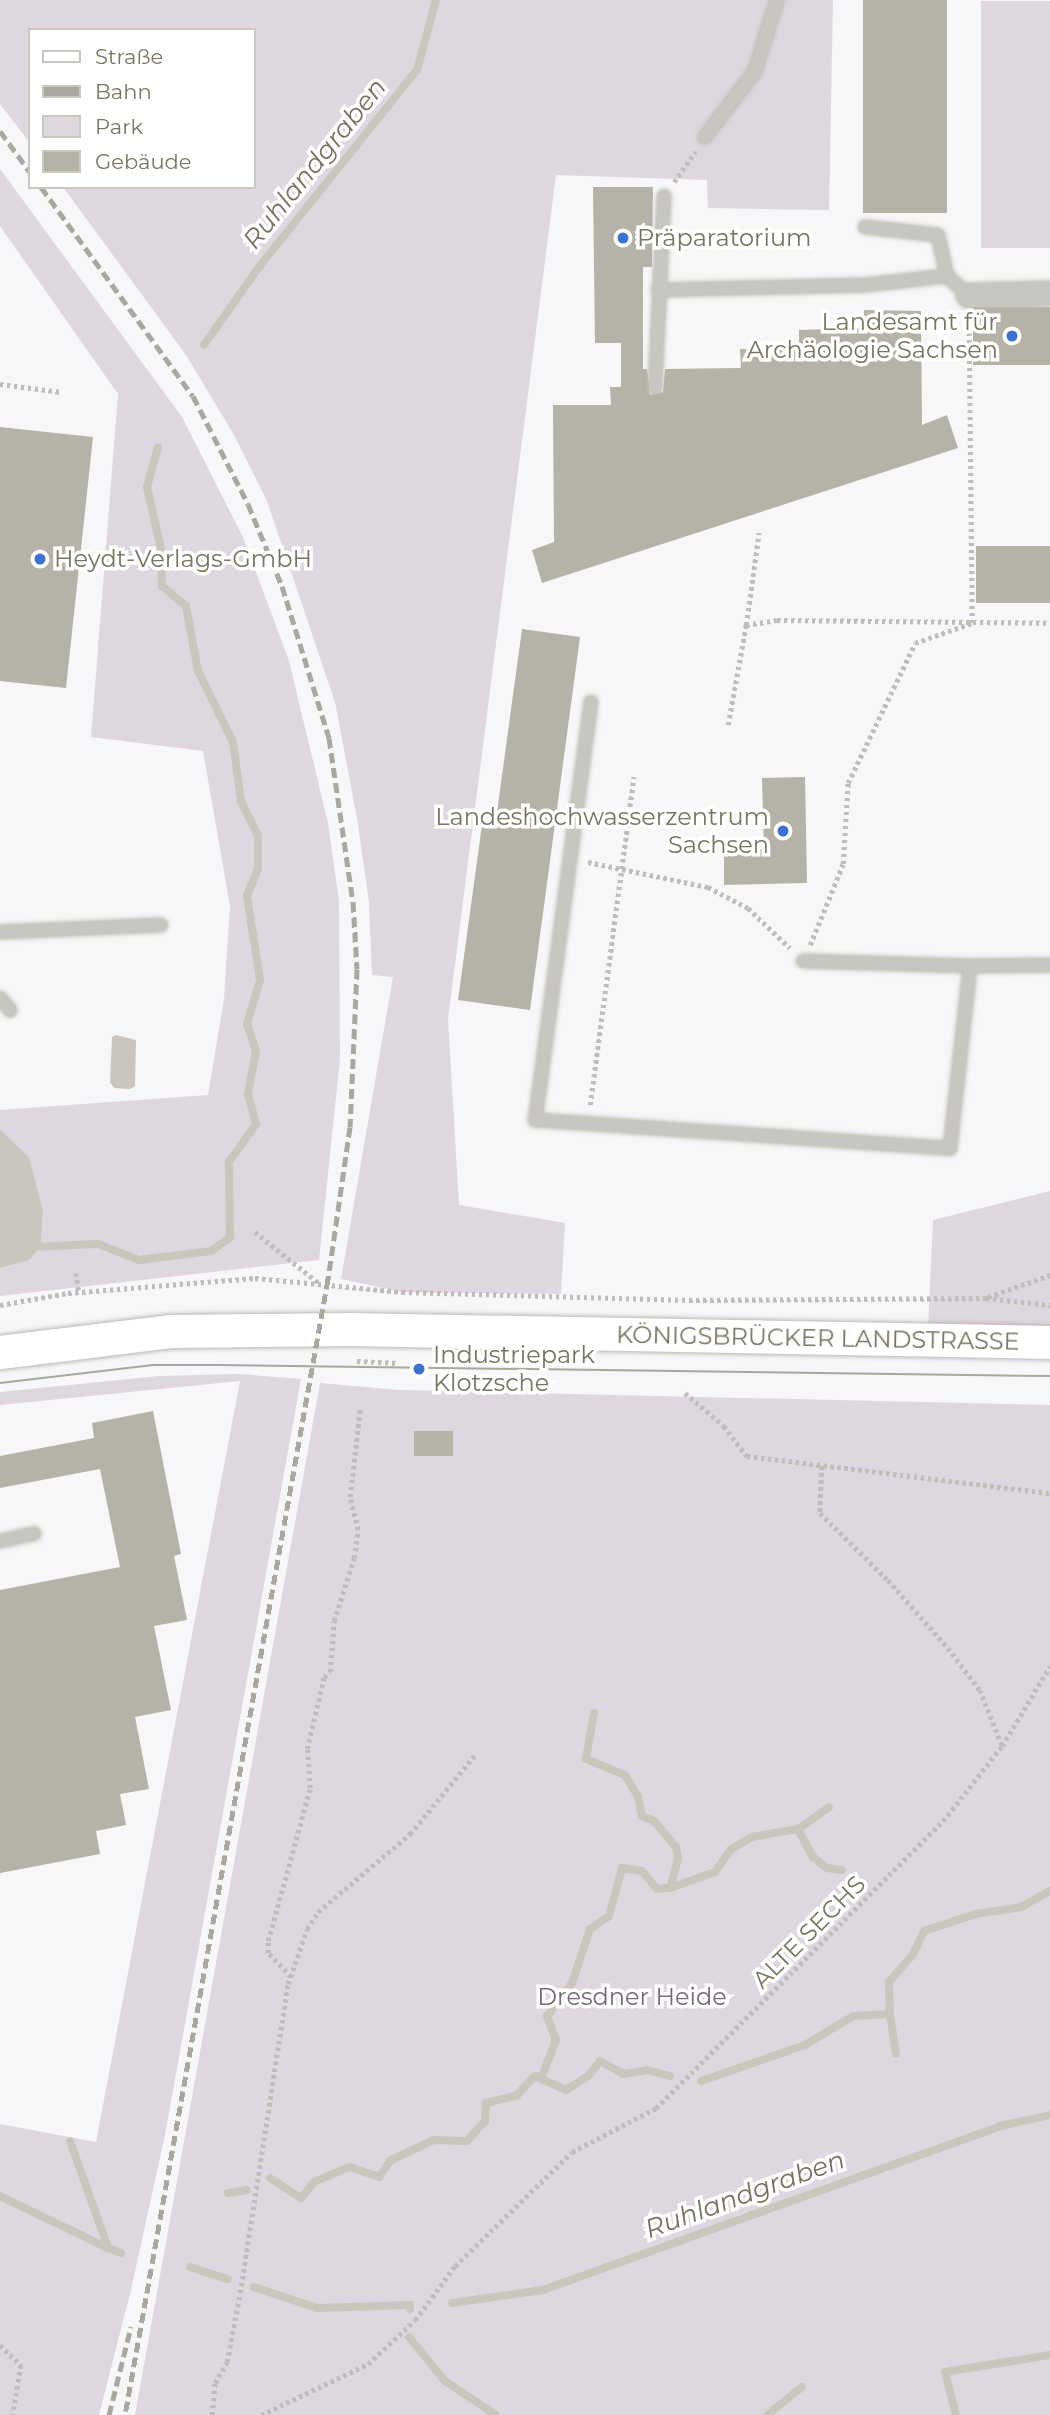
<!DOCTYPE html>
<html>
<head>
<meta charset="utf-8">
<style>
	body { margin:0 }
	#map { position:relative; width:1050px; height:2415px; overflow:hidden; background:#f7f6f8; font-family:Montserrat,sans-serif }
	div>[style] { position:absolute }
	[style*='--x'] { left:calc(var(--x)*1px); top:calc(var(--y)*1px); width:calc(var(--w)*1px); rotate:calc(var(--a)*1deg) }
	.green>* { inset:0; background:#ded7df; transform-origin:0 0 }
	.water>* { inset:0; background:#cac6bd }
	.stream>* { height:8px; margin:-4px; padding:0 4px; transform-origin:4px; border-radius:4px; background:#cac6bd }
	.building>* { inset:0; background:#b5b2a8; transform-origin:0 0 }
	.path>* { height:4.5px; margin-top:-2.25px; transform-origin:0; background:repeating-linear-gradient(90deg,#bebdb8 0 3.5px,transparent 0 7px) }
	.roads { filter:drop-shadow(0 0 2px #bcbab2) drop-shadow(0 0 2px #bcbab2) }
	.lane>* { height:12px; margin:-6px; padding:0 6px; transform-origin:6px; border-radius:6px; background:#c7c6c0 }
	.street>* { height:23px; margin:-11.5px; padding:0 11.5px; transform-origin:11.5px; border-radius:11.5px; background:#c7c6c0 }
	.secondary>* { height:33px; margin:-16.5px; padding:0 16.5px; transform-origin:16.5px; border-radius:16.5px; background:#fff }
	.tram>* { height:2px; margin:-1px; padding:0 1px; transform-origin:1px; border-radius:1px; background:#aaa89e }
	.rail>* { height:5px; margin-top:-2.5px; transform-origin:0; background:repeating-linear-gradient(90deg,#aaa89e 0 10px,transparent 0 15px) }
	.dots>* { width:19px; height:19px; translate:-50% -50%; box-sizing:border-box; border:4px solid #fff; border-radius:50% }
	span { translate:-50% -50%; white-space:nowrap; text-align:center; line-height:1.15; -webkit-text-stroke:7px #fff; paint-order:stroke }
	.poi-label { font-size:24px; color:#787561 }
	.left { translate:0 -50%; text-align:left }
	.right { translate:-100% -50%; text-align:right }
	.street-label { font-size:24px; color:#787561 }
	.park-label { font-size:24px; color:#7c6978 }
	.water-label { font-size:26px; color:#787060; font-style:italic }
	.legend { position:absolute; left:28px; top:28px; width:228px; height:161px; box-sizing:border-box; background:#fff; border:2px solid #c9c8c0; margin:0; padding:9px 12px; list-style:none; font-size:21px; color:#787561 }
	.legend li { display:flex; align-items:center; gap:14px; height:35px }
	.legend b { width:35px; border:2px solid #c9c8c0 }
</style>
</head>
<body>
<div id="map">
	<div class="green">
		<i style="clip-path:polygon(0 0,833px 0,829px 210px,708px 208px,707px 180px,556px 175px,448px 1019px,459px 1205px,565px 1223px,561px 1294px,402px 1292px,341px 1279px,393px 977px,372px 975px,369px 902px,357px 818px,335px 702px,267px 501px,234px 435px,186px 355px,63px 187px,254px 187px,254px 30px,30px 30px,30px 143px,0 104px)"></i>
		<i style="left:1050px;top:1px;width:247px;height:69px;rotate:90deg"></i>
		<i style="clip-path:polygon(0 169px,182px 417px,243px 537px,289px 661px,328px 823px,339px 901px,340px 1059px,319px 1260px,0 1296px,0 1268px,30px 1260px,41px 1246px,43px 1210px,29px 1157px,0 1129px,0 1110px,208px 1095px,224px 999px,230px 906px,203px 751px,91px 737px,118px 394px,0 226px)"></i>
		<i style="clip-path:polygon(1050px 1191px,1050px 1330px,928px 1328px,933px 1220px)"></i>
		<i style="clip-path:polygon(239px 1374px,301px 1379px,165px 2135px,131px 2290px,99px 2415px,0 2415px,0 2124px,96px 2142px,240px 1381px,0 1405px,0 1392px,159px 1376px)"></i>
		<i style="clip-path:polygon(320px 1383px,399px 1390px,1050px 1405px,1050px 2415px,135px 2415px)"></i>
	</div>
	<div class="water">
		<i style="clip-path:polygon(116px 1035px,136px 1040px,135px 1086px,130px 1089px,114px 1088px,110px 1082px,112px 1037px)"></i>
		<i style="clip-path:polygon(0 1129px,29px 1157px,43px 1210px,41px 1246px,30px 1260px,0 1268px)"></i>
	</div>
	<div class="stream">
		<i style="--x:204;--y:345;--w:95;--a:-54.8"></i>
		<i style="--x:259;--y:267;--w:253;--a:-51.3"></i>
		<i style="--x:417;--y:70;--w:73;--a:-74.8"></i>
		<i style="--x:31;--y:1247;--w:67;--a:-2.6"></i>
		<i style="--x:98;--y:1244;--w:44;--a:21.3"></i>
		<i style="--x:139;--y:1260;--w:73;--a:-7.1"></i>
		<i style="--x:211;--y:1251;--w:24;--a:-36"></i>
		<i style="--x:230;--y:1237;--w:75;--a:-90.8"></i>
		<i style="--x:229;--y:1162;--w:47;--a:-54.6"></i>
		<i style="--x:256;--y:1124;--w:31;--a:-105"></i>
		<i style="--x:248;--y:1094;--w:44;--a:-79.5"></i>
		<i style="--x:256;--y:1051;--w:28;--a:-108"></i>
		<i style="--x:247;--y:1024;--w:46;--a:-73.5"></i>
		<i style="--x:260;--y:980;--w:85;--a:-98.8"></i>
		<i style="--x:247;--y:896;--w:29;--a:-68"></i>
		<i style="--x:258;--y:869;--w:33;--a:-90"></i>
		<i style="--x:258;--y:836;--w:39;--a:-116"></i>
		<i style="--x:241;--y:801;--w:60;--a:-97.7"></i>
		<i style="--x:233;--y:742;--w:79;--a:-116.2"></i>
		<i style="--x:198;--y:671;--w:66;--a:-100.5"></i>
		<i style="--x:186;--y:606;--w:31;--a:-140"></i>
		<i style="--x:162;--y:586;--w:37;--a:-92"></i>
		<i style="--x:161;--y:549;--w:64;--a:-102.7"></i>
		<i style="--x:147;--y:487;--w:41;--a:-74.6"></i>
		<i style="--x:594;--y:1713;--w:47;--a:99.9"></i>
		<i style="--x:586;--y:1759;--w:42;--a:22.3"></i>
		<i style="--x:625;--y:1775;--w:26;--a:59"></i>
		<i style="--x:638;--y:1797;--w:19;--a:78"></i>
		<i style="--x:642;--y:1816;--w:13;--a:23"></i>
		<i style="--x:654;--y:1821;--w:34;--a:50"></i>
		<i style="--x:676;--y:1847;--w:12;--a:81"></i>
		<i style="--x:678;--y:1859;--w:30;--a:105"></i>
		<i style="--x:798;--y:1829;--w:32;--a:62"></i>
		<i style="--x:813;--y:1857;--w:18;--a:38"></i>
		<i style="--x:827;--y:1868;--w:15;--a:8"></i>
		<i style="--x:890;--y:2014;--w:40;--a:81.5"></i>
		<i style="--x:541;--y:2079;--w:42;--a:-69"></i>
		<i style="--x:556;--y:2040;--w:26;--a:-111"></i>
		<i style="--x:547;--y:2016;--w:41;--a:-52.9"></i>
		<i style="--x:572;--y:1983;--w:57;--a:-71.6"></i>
		<i style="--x:590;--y:1929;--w:23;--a:-34"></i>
		<i style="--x:609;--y:1916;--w:50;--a:-74.8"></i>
		<i style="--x:622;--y:1868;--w:20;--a:9"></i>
		<i style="--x:642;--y:1871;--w:23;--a:50"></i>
		<i style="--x:657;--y:1889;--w:13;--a:-4"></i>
		<i style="--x:670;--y:1888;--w:48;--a:-19.6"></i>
		<i style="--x:715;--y:1872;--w:28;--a:-55"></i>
		<i style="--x:731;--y:1849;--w:24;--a:-30"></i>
		<i style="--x:752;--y:1837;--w:47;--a:-9.9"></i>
		<i style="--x:798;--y:1829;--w:38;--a:-35"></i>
		<i style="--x:701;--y:2081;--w:110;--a:-19.1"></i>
		<i style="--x:805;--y:2045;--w:56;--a:-31.1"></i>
		<i style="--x:853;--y:2016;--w:37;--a:-3"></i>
		<i style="--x:890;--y:2014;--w:32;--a:-92"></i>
		<i style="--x:889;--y:1982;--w:37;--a:-49"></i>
		<i style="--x:913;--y:1954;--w:25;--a:-64"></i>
		<i style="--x:924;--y:1931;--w:55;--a:-18.1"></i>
		<i style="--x:976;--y:1914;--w:46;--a:-8.8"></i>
		<i style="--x:1021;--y:1907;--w:33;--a:-29"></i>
		<i style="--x:70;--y:2141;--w:114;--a:70.4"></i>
		<i style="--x:108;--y:2248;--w:14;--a:21"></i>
		<i style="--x:270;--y:2178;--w:37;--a:33"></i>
		<i style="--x:301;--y:2198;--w:21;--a:-51"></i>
		<i style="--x:314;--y:2182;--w:39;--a:-23"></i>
		<i style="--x:350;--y:2167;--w:31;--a:19"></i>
		<i style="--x:379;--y:2177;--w:21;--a:-55"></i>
		<i style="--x:391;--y:2160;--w:47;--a:-24.9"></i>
		<i style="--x:434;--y:2140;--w:33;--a:2"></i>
		<i style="--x:467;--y:2141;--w:27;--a:-48"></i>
		<i style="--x:485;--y:2121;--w:18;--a:-87"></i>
		<i style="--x:486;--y:2103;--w:32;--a:-14"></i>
		<i style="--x:517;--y:2095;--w:26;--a:-47"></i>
		<i style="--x:535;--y:2076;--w:34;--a:24"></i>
		<i style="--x:566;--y:2090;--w:26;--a:-32"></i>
		<i style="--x:588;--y:2076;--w:19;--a:-51"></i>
		<i style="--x:600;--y:2061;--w:26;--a:29"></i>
		<i style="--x:623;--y:2074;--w:24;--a:-9"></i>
		<i style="--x:647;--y:2070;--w:24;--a:15"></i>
		<i style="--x:228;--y:2193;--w:19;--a:-9"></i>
		<i style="--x:0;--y:2196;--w:120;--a:25.7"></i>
		<i style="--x:190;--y:2267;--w:40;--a:18"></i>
		<i style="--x:254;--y:2287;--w:66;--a:18.4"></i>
		<i style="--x:317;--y:2308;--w:93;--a:-1.8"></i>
		<i style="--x:410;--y:2305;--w:4;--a:90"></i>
		<i style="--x:452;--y:2303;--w:92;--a:-8.1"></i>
		<i style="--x:543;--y:2290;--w:486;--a:-19.7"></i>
		<i style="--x:1000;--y:2126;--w:51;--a:-12.4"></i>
		<i style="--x:409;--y:2337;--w:57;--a:50.7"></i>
		<i style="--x:445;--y:2381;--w:61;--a:33.7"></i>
		<i style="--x:767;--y:2415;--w:45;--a:-38.7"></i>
		<i style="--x:956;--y:2415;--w:44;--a:-104.3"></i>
		<i style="--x:945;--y:2372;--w:106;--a:-9.2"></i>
	</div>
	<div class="building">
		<i style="left:863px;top:0;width:84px;height:213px"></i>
		<i style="clip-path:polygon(593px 187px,653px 187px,652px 267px,643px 267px,643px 369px,647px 369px,650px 395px,663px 392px,665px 369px,741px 368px,740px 349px,799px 350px,799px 330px,864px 328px,864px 310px,921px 311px,922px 425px,947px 415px,958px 448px,542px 583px,532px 550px,554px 542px,553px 405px,611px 405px,610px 387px,621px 387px,621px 343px,595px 343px)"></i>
		<i style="left:1050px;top:307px;width:58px;height:77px;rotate:90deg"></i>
		<i style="clip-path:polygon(0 427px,93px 437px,66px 688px,0 681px)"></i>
		<i style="left:976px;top:546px;width:74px;height:57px"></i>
		<i style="clip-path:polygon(522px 629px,580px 637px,530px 1010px,458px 1000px,482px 825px,495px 827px)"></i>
		<i style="clip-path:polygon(805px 777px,807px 883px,724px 885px,724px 850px,764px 849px,762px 778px)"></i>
		<i style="clip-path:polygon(153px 1411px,181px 1554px,174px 1556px,187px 1620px,154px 1626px,171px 1710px,135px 1717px,149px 1789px,120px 1794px,126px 1825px,96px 1831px,100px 1854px,0 1873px,0 1590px,120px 1567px,100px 1469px,0 1488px,0 1456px,94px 1438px,92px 1423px)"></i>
		<i style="left:414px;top:1431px;width:39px;height:25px"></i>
	</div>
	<div class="path">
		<i style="--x:674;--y:182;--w:37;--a:-55"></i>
		<i style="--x:0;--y:384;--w:62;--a:7.5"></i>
		<i style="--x:746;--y:625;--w:93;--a:-82"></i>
		<i style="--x:728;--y:725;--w:102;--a:-79.8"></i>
		<i style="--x:746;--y:625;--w:31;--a:-9"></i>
		<i style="--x:777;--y:620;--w:273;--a:0.6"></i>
		<i style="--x:588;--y:862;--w:123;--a:11.8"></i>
		<i style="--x:708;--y:887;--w:45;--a:27.7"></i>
		<i style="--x:748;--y:908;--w:58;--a:43.6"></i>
		<i style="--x:810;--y:945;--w:87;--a:-67.8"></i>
		<i style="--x:843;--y:864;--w:81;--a:-86.5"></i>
		<i style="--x:848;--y:783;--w:155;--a:-64.4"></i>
		<i style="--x:915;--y:643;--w:60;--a:-19.3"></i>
		<i style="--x:972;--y:623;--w:304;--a:-90.6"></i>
		<i style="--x:590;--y:1105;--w:331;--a:-82.4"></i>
		<i style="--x:255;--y:1232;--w:83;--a:38.7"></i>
		<i style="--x:76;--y:1273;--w:19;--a:81"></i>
		<i style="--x:988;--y:1297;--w:66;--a:-19.5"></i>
		<i style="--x:0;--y:1305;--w:69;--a:-10"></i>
		<i style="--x:68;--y:1293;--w:188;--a:-4.6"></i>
		<i style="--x:255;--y:1278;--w:148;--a:5.4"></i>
		<i style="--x:402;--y:1292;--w:287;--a:1.6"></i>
		<i style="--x:689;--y:1300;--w:297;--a:-0.4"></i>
		<i style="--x:986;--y:1298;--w:64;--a:6.2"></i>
		<i style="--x:357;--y:1361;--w:41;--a:2.8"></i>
		<i style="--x:685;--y:1393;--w:51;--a:40.2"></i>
		<i style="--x:724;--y:1426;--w:38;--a:53"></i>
		<i style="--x:747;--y:1456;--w:305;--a:7"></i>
		<i style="--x:822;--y:1466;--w:47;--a:92.4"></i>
		<i style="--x:820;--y:1513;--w:95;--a:44.6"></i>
		<i style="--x:888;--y:1580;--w:91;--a:48.6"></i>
		<i style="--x:948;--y:1648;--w:53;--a:52.7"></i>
		<i style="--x:980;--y:1690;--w:59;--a:68.2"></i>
		<i style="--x:291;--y:1977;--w:33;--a:-134"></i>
		<i style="--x:268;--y:1953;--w:12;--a:-90"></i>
		<i style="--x:268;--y:1941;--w:159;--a:-74.6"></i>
		<i style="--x:310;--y:1788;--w:39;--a:-94"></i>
		<i style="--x:307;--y:1749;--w:74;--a:-76.7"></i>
		<i style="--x:324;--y:1677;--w:8;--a:-40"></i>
		<i style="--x:330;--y:1672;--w:51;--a:-85.5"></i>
		<i style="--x:334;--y:1621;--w:66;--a:-72.4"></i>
		<i style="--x:354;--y:1558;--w:28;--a:-82"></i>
		<i style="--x:358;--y:1530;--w:34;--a:-104"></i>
		<i style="--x:350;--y:1497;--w:89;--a:-83.5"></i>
		<i style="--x:0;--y:2345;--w:29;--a:44"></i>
		<i style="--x:21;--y:2365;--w:51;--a:99.1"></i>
		<i style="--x:212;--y:2415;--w:32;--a:-85"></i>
		<i style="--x:215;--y:2383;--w:24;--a:-60"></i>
		<i style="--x:227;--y:2362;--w:70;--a:-79.3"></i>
		<i style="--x:240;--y:2293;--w:313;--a:-81.2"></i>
		<i style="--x:288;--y:1984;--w:58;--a:-70.9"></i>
		<i style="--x:307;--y:1929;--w:20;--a:-57"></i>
		<i style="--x:318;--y:1912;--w:121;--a:-40.3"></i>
		<i style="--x:410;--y:1834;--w:102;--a:-50.6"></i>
		<i style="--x:261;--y:2415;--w:119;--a:-25.5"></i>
		<i style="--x:368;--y:2364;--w:64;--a:-43.1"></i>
		<i style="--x:415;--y:2320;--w:67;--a:-53.5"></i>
		<i style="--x:455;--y:2266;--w:163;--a:-44.3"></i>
		<i style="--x:572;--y:2152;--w:95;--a:-27.6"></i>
		<i style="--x:656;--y:2108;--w:406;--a:-45"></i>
		<i style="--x:943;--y:1821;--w:95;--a:-51.8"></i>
		<i style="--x:1002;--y:1746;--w:93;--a:-59"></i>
	</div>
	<div class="roads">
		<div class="lane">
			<i style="--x:705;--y:137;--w:83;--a:-52.9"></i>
			<i style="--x:755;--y:71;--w:74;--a:-72.8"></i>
			<i style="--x:865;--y:227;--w:73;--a:6.3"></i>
			<i style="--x:938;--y:235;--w:42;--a:77.6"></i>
			<i style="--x:658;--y:290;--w:207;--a:-1.4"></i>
			<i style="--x:865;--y:285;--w:82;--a:-6.3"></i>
			<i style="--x:947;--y:276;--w:28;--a:42"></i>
			<i style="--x:655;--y:388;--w:192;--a:-87.3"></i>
			<i style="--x:591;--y:702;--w:422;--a:97.6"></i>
			<i style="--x:535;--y:1120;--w:416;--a:3.9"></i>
			<i style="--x:950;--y:1148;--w:183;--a:-83.7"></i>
			<i style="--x:970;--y:966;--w:80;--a:-0.7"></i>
			<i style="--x:0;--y:932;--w:161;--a:-2.5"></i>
			<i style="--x:803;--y:961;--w:167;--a:1.7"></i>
			<i style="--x:0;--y:998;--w:16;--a:50"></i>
			<i style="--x:0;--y:1541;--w:35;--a:-12"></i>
		</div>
		<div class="street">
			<i style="--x:968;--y:295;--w:82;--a:-1.4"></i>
		</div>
		<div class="secondary">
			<i style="--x:0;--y:1352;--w:171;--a:-7"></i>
			<i style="--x:170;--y:1331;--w:180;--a:-0.6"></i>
			<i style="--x:350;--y:1329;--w:700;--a:1.06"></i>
		</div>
	</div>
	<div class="tram">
		<i style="--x:0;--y:1383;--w:154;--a:-6.7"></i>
		<i style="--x:153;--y:1365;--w:65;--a:0"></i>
		<i style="--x:218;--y:1365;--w:832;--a:0.76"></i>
	</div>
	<div class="rail">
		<i style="--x:0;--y:131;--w:51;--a:53.8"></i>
		<i style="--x:41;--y:187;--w:258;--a:54"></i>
		<i style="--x:193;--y:396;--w:121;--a:63"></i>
		<i style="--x:248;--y:504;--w:89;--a:67.5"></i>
		<i style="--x:282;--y:586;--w:159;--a:72.8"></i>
		<i style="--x:329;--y:738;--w:166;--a:81.7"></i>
		<i style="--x:353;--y:902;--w:67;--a:86.6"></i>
		<i style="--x:357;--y:969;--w:158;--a:92.5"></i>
		<i style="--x:350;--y:1127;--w:154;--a:98.2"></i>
		<i style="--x:328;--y:1279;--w:1154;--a:100.13"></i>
		<i style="--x:109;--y:2415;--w:91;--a:-76"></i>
	</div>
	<div class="dots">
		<i style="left:623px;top:238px;background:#3c73d2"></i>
		<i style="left:1012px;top:336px;background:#3c73d2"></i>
		<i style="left:40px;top:559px;background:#3c73d2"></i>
		<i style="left:783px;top:831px;background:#3c73d2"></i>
		<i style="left:419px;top:1369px;background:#3c73d2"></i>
	</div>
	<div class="poi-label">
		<span class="left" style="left:637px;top:238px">Präparatorium</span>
		<span class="right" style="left:998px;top:336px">Landesamt für<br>Archäologie Sachsen</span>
		<span class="left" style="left:54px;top:559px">Heydt-Verlags-GmbH</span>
		<span class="right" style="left:769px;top:831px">Landeshochwasserzentrum<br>Sachsen</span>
		<span class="left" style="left:433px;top:1369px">Industriepark<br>Klotzsche</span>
	</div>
	<div class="street-label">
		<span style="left:818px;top:1338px;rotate:1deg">KÖNIGSBRÜCKER LANDSTRASSE</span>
		<span style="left:809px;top:1932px;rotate:-45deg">ALTE SECHS</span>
	</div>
	<div class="park-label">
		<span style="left:632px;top:1997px">Dresdner Heide</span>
	</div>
	<div class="water-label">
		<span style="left:315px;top:164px;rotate:-51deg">Ruhlandgraben</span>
		<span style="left:745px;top:2195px;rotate:-20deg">Ruhlandgraben</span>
	</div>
	<ul class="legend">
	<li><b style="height:9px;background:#fff"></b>Straße</li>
	<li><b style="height:9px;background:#aaa89e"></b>Bahn</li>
	<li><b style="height:19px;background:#ded7df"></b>Park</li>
	<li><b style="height:19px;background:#b5b2a8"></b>Gebäude</li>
	</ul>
</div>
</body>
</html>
